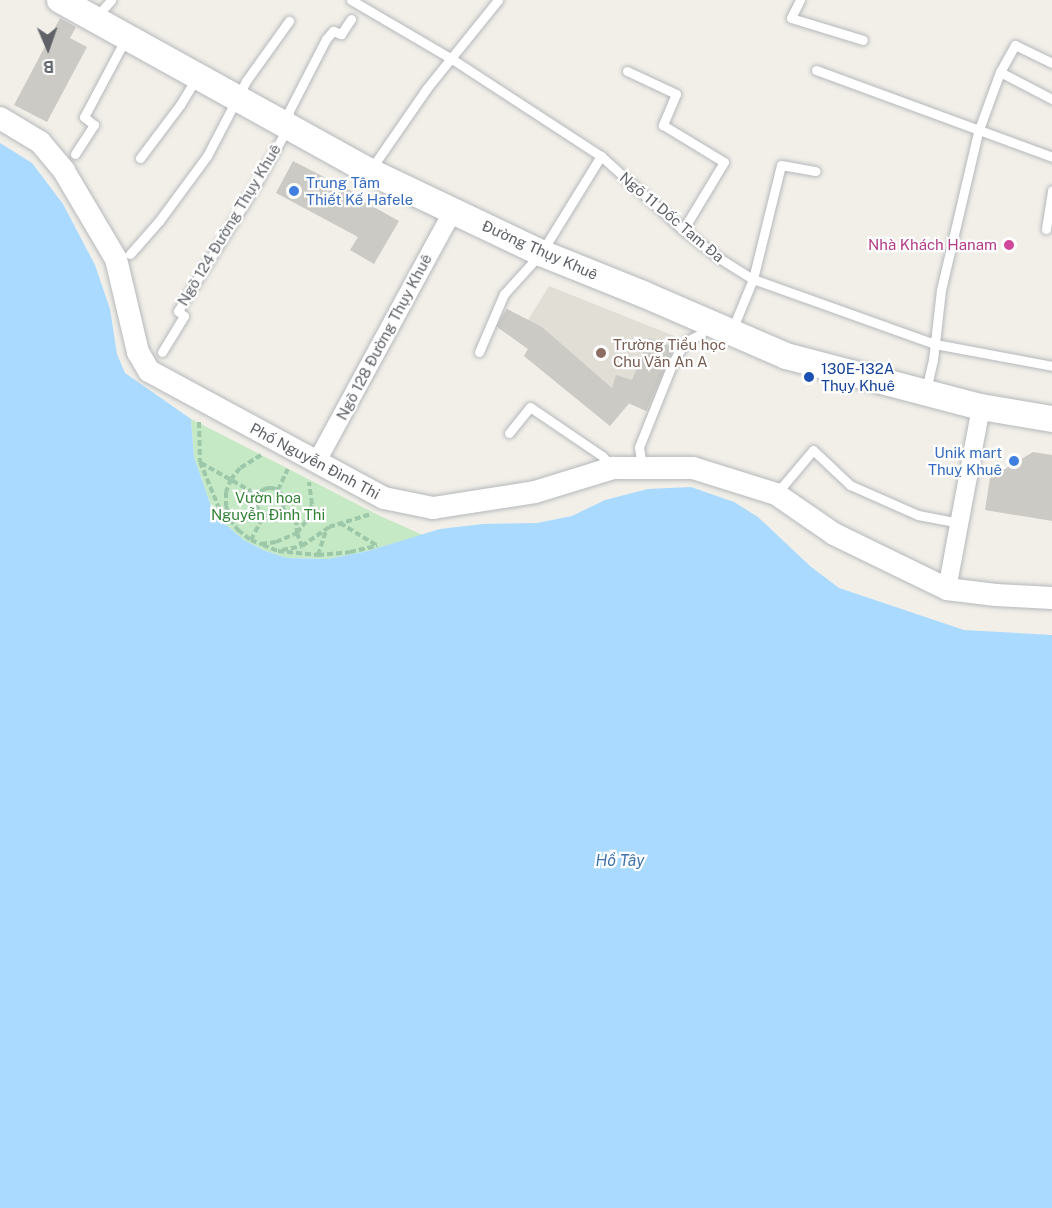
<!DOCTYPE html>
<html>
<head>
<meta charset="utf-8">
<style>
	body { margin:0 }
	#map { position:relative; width:1052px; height:1208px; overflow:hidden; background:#f1efe8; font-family:"Public Sans",sans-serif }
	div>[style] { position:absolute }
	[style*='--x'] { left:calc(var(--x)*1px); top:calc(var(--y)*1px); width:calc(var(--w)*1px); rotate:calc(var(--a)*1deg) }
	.education>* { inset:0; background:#e1ded6 }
	.green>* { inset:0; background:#c5e8c5 }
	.water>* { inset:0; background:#aadaff }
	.building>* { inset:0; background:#cccac5 }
	.path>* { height:4px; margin-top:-2px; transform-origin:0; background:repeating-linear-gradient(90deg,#9cc7a9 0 6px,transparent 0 9px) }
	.path>.ring { margin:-2px; padding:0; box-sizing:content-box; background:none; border:4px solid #9cc7a9; border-radius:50% }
	.roads { filter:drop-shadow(0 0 2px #b5b8bc) drop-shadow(0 0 2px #b5b8bc) }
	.service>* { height:9px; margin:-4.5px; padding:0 4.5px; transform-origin:4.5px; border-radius:4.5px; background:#fff }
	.minor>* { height:18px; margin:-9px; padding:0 9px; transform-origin:9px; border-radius:9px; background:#fff }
	.tertiary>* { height:22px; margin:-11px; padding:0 11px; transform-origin:11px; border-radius:11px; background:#fff }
	.secondary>* { height:26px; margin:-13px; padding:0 13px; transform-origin:13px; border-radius:13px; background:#fff }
	.dots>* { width:16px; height:16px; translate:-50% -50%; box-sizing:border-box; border:3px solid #fff; border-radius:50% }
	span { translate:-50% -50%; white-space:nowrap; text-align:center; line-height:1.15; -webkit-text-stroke:4.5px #fff; paint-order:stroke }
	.shop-label { font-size:15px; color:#366cbe }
	.left { translate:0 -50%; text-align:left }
	.right { translate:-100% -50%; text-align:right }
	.street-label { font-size:15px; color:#5f6368 }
	.hotel-label { font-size:15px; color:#b23c85 }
	.education-label { font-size:15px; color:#785e54 }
	.transit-label { font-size:15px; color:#164399 }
	.park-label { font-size:15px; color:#348238 }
	.water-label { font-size:16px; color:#4174aa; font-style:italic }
	.north { position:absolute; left:18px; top:18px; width:60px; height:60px; -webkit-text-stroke:4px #fff; paint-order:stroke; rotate:178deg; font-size:16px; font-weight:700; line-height:24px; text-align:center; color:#5f6368 }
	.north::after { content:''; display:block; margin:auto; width:21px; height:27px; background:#5f6368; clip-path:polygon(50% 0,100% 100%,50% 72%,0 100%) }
</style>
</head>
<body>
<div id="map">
	<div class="education">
		<i style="clip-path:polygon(549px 286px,682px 339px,651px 413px,629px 404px,610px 426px,524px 356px,528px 349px,494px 324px,507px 309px,528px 320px)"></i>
	</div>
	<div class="green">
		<i style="clip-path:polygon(191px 419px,380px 516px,423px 535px,368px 551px,328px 559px,287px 558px,263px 550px,244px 540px,225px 524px,211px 506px,194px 457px)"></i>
	</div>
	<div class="water">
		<i style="clip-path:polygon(0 143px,32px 163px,63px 204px,95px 265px,110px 309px,117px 354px,125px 373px,191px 419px,194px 457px,211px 506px,225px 524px,244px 540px,263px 550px,287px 558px,328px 559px,368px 551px,440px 529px,483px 524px,537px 523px,572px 516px,605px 500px,648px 489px,691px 487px,734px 502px,758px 517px,810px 566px,839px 588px,964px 630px,1052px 635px,1052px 1208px,0 1208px)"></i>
	</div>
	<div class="building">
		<i style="clip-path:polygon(60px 18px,76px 27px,70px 38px,87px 47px,47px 122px,14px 105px)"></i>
		<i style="clip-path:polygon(293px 161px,365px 198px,363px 201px,399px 221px,374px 264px,350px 250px,358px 237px,276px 193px)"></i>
		<i style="clip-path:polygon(507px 309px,542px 327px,612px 388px,616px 375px,632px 380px,649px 338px,674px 347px,646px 411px,629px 403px,610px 426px,524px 356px,528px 349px,497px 327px)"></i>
		<i style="clip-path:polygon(1033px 452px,1052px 455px,1052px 521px,985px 510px,990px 478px)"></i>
	</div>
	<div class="path">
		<i style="--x:199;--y:422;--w:40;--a:88.6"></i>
		<i style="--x:200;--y:462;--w:55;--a:67.6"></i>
		<i style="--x:221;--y:513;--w:14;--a:45"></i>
		<i style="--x:261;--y:455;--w:25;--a:148"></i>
		<i style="--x:240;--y:468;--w:14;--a:129"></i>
		<i style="--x:231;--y:479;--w:14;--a:111"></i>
		<i style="--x:226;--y:492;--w:14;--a:90"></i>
		<i style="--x:226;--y:506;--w:14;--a:73"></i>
		<i style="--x:230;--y:519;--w:14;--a:54"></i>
		<i style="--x:238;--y:530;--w:16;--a:38"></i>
		<i style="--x:251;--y:540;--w:11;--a:22"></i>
		<i style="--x:261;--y:544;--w:15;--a:-8"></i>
		<i style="--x:276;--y:542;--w:23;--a:-23"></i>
		<i style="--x:297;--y:533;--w:18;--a:-52"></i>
		<i style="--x:308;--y:519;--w:16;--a:-75"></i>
		<i style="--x:312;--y:504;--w:22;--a:-98"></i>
		<i style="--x:201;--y:463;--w:65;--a:29.3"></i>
		<i class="ring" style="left:256px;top:488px;width:24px;height:24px"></i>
		<i style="--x:278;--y:490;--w:23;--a:-65"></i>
		<i style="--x:283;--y:509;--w:16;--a:38"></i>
		<i style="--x:296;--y:519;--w:14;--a:86"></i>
		<i style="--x:297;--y:533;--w:14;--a:69"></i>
		<i style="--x:340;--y:523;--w:42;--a:31.4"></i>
		<i style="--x:251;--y:540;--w:28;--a:-63"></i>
		<i style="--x:263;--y:545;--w:16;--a:22"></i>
		<i style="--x:278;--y:551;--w:40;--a:5.7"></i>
		<i style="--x:318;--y:555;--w:32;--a:-5"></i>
		<i style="--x:350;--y:552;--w:28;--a:-13"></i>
		<i style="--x:282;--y:550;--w:20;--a:-11"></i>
		<i style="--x:302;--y:546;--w:33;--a:-35"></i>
		<i style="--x:329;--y:527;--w:44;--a:-17.2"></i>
		<i style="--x:318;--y:555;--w:26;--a:-72"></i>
	</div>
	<div class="roads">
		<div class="service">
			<i style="--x:351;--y:0;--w:117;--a:30.3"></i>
			<i style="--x:452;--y:59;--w:178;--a:33.1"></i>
			<i style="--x:601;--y:156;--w:110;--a:42.1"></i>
			<i style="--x:683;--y:230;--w:46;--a:37.9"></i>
			<i style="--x:719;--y:258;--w:40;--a:32"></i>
			<i style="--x:753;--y:279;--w:193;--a:19.7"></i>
			<i style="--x:935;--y:344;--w:119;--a:10.6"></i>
			<i style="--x:800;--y:0;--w:20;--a:117"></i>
			<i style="--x:791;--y:18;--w:75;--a:17"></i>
			<i style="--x:95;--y:18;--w:24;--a:-48"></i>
			<i style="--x:816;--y:70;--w:252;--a:20.2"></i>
			<i style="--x:627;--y:71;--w:54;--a:25.1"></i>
			<i style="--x:676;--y:94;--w:34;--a:113"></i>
			<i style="--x:663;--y:125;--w:71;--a:31.2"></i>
			<i style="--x:724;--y:162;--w:79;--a:121.1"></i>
			<i style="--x:1000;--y:72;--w:59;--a:27.4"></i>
			<i style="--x:75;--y:154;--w:35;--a:-57"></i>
			<i style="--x:94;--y:125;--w:13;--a:-141"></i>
			<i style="--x:84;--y:117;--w:89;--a:-62"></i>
			<i style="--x:140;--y:158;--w:66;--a:-53"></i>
			<i style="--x:180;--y:105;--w:33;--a:-59"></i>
			<i style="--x:371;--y:169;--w:98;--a:-55.3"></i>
			<i style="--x:427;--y:88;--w:113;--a:-51.1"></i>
			<i style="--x:1046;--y:229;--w:39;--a:-81"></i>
			<i style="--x:130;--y:254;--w:44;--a:-48.7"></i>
			<i style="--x:159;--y:221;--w:81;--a:-53.6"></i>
			<i style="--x:207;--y:156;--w:85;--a:-62.5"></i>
			<i style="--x:246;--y:81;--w:74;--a:-54.4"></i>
			<i style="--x:732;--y:330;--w:55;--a:-67.6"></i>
			<i style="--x:753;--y:279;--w:117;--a:-76.2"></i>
			<i style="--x:781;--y:165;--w:35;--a:10"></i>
			<i style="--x:162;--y:352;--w:42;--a:-58.6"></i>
			<i style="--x:184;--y:316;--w:8;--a:-140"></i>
			<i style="--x:178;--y:311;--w:145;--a:-58.3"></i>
			<i style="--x:254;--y:188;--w:70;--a:-60.9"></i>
			<i style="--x:288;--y:127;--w:16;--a:-86"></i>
			<i style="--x:289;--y:111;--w:81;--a:-62.8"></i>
			<i style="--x:326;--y:39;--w:11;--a:-49"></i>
			<i style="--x:333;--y:31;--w:9;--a:21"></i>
			<i style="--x:341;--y:34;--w:18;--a:-56"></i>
			<i style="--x:479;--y:352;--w:63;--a:-66.7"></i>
			<i style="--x:504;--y:294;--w:55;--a:-47.9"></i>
			<i style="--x:541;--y:253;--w:114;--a:-58.3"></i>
			<i style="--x:926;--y:390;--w:31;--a:-77"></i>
			<i style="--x:933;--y:360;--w:70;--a:-83.5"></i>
			<i style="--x:941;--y:290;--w:162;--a:-76.8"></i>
			<i style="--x:978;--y:132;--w:64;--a:-69.9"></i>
			<i style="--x:1000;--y:72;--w:31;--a:-61"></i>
			<i style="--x:1015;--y:45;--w:41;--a:25.9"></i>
			<i style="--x:509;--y:433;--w:33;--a:-51"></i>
			<i style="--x:530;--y:407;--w:87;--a:34.2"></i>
			<i style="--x:602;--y:456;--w:14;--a:45"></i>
			<i style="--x:642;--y:466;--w:19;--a:-99"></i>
			<i style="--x:639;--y:447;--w:92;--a:-68.2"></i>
			<i style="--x:673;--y:362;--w:23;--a:-59"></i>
			<i style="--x:685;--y:342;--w:18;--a:-27"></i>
			<i style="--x:701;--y:334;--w:13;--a:-67"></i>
			<i style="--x:776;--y:494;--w:57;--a:-49.9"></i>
			<i style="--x:813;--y:450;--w:51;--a:43.4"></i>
			<i style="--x:850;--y:485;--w:74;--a:23.8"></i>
			<i style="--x:918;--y:515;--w:43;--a:10.8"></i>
		</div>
		<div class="minor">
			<i style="--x:316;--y:463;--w:287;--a:-61.5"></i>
			<i style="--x:947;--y:589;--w:185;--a:-79.4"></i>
		</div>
		<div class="tertiary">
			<i style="--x:0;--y:118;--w:47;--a:31"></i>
			<i style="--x:40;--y:142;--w:38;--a:50"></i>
			<i style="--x:64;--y:171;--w:102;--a:59.4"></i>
			<i style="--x:116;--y:259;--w:96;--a:76.7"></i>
			<i style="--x:138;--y:352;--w:22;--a:60"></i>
			<i style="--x:149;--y:371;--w:267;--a:28.4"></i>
			<i style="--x:384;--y:498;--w:50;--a:11.5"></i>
			<i style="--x:433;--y:508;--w:103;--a:-8.9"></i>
			<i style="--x:535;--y:492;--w:82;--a:-17.1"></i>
			<i style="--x:613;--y:468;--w:80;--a:0"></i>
			<i style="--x:693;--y:468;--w:87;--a:17.4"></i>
			<i style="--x:776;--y:494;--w:70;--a:34.6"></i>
			<i style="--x:834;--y:534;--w:126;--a:26"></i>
			<i style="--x:947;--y:589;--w:49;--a:7"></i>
			<i style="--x:996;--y:595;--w:56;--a:3.1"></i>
		</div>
		<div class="secondary">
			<i style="--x:60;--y:0;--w:353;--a:29"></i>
			<i style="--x:369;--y:171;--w:191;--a:25.5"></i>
			<i style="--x:541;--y:253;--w:110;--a:21.9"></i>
			<i style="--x:643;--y:294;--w:156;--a:23.4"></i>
			<i style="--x:786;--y:356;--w:202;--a:14.7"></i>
			<i style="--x:981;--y:407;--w:72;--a:9.6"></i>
		</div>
	</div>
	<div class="dots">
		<i style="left:294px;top:191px;background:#3f7fe0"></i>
		<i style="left:1009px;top:245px;background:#d1479c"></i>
		<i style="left:601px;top:353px;background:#8d6e63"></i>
		<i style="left:809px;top:377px;background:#1a4fb4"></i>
		<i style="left:1014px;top:461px;background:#3f7fe0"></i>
	</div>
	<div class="shop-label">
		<span class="left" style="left:306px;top:191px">Trung Tâm<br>Thiết Kế Hafele</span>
		<span class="right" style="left:1002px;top:461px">Unik mart<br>Thuỵ Khuê</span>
	</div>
	<div class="street-label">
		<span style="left:672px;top:217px;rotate:40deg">Ngõ 11 Dốc Tam Đa</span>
		<span style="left:229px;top:225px;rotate:-59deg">Ngõ 124 Đường Thụy Khuê</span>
		<span style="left:540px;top:250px;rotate:24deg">Đường Thụy Khuê</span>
		<span style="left:384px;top:337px;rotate:-62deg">Ngõ 128 Đường Thụy Khuê</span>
		<span style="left:315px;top:461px;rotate:28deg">Phố Nguyễn Đình Thi</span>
	</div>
	<div class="hotel-label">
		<span class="right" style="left:997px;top:245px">Nhà Khách Hanam</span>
	</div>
	<div class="education-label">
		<span class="left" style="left:613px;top:353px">Trường Tiểu học<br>Chu Văn An A</span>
	</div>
	<div class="transit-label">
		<span class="left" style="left:821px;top:377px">130E-132A<br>Thụy Khuê</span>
	</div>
	<div class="park-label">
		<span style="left:268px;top:506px">Vườn hoa<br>Nguyễn Đình Thi</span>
	</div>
	<div class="water-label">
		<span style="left:620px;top:861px">Hồ Tây</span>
	</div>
	<div class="north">B</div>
</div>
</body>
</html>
